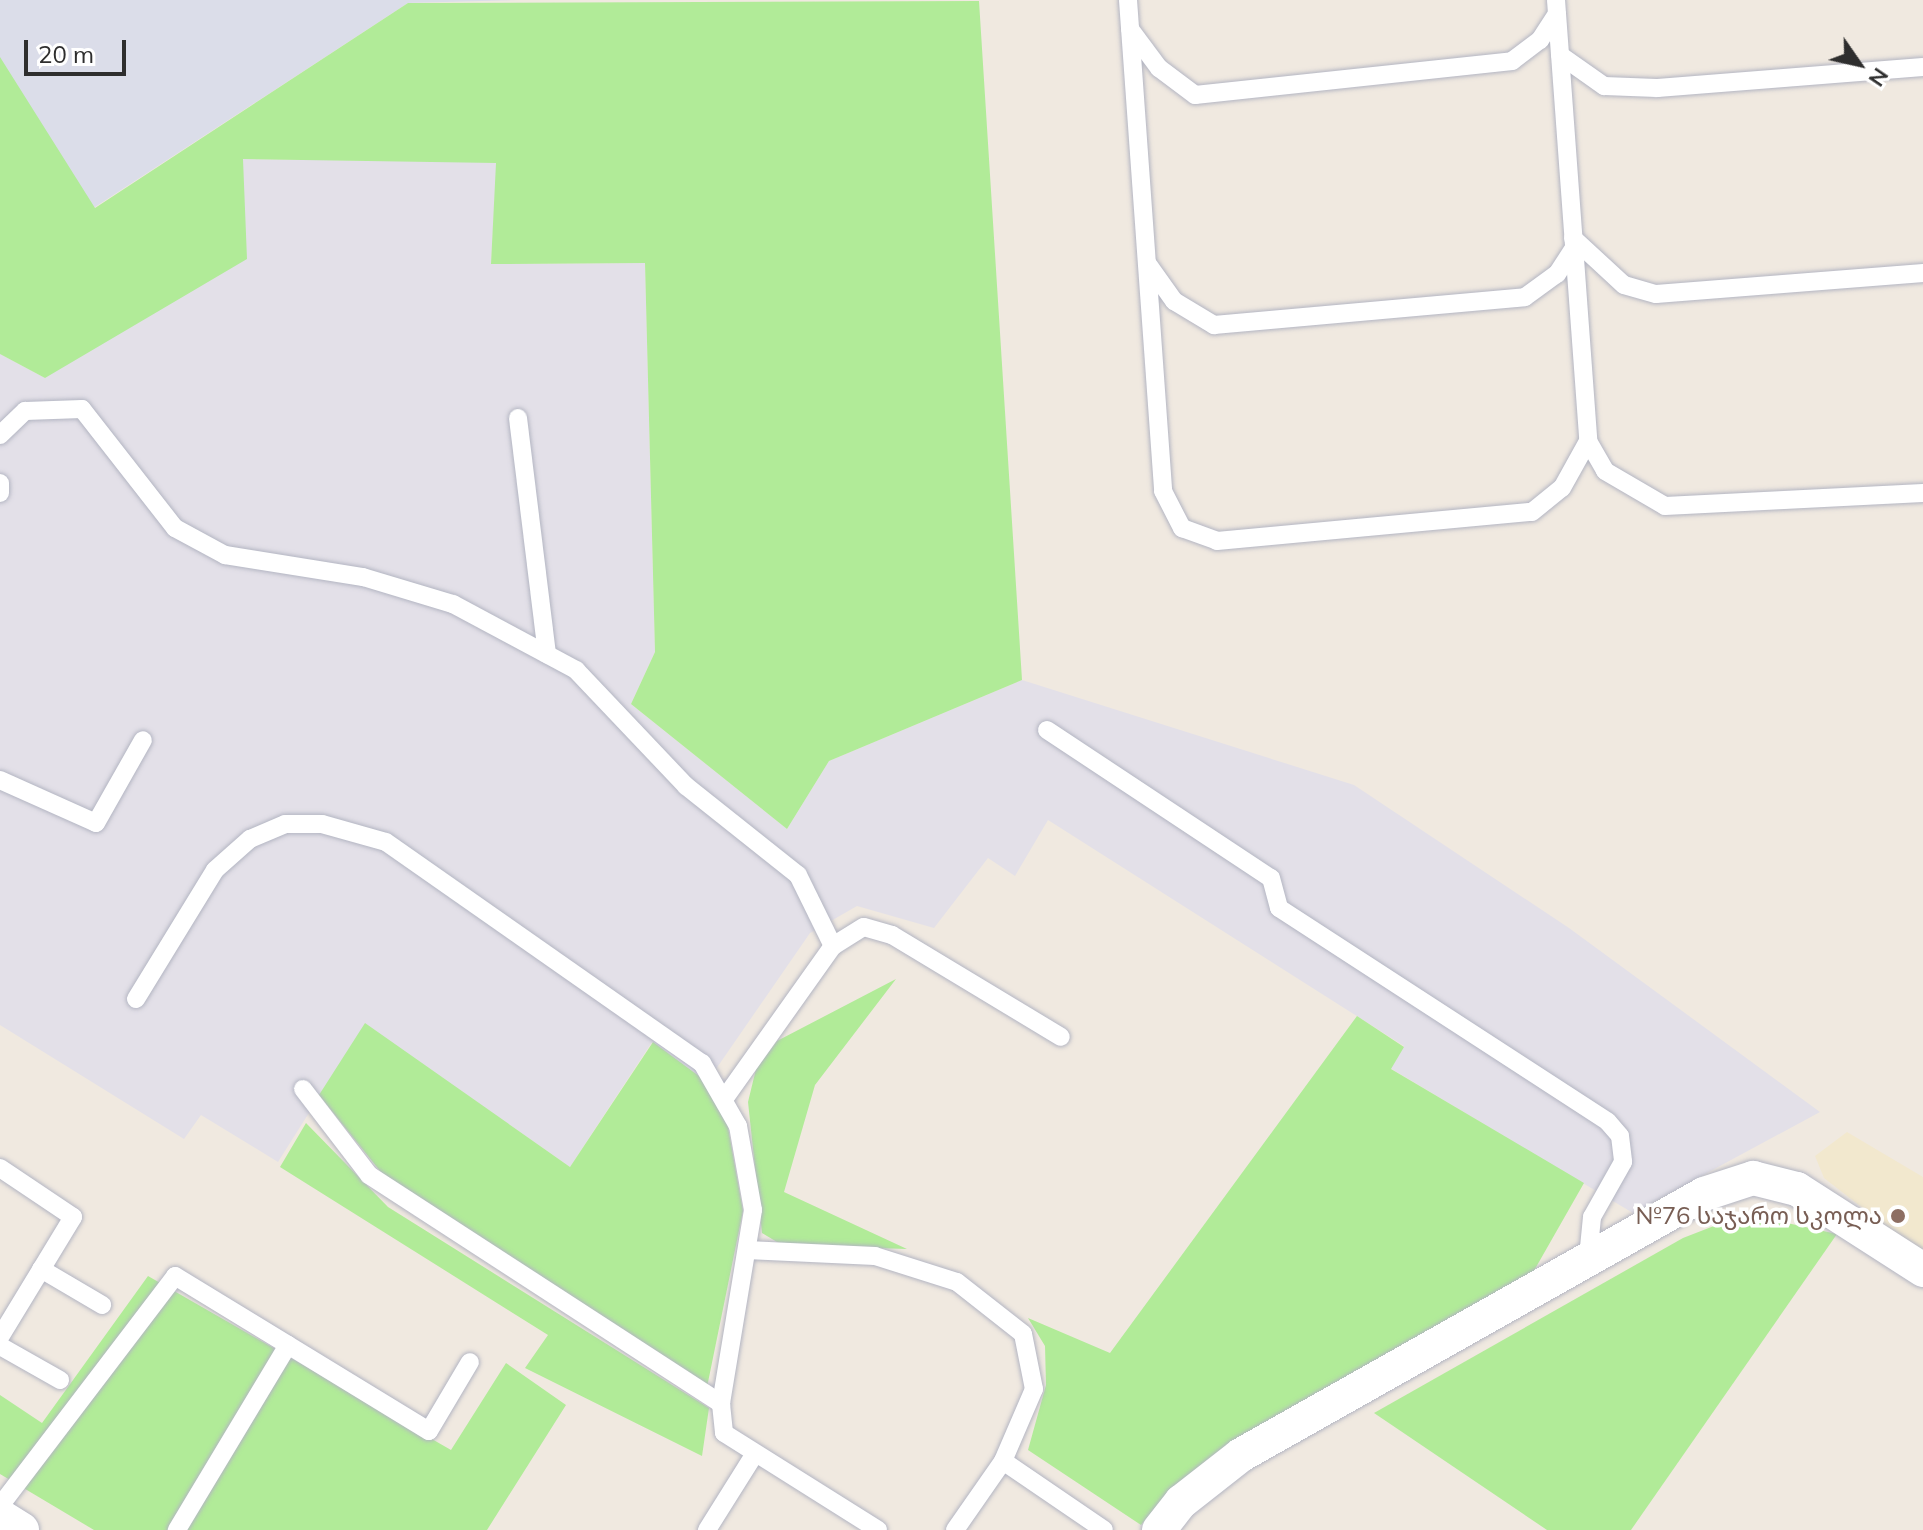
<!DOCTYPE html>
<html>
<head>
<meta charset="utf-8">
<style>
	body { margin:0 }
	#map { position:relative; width:1923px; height:1530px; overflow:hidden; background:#f0e9e0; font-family:Mulish,"Noto Sans Georgian",sans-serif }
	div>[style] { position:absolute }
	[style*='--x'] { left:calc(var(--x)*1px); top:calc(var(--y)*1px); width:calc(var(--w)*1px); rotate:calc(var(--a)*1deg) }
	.industrial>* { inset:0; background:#e3e0e8 }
	.education>* { inset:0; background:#f2e8ce }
	.airport>* { inset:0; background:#dbdde9 }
	.green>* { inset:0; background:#b1eb98 }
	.roads { filter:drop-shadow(0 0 2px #b3b5c2) drop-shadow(0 0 2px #b3b5c2) }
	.service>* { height:18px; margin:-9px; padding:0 9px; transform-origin:9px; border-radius:9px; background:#fff }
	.minor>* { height:34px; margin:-17px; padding:0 17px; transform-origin:17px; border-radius:17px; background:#fff }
	.dots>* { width:22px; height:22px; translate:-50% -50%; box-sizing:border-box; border:4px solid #fff; border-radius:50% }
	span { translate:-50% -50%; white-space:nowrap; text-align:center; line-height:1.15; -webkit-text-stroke:7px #fff; paint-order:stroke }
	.education-label { font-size:24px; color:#785e54 }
	.right { translate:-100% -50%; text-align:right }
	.north { position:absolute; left:1819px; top:24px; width:80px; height:80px; -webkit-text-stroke:6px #fff; paint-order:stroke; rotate:124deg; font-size:22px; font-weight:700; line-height:32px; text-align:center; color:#2e2e2e }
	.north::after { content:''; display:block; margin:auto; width:28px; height:36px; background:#2e2e2e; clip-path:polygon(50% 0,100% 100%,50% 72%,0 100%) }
	.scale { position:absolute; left:24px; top:40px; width:102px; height:36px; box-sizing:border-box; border:4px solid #2e2e2e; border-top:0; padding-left:10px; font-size:24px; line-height:28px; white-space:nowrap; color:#2e2e2e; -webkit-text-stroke:6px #fff; paint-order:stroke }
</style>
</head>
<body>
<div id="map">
	<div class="industrial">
		<i style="clip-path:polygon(242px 159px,497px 162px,491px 264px,645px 263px,655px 652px,631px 704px,787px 829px,829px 761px,1022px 680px,1354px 785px,1569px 928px,1820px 1112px,1633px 1213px,1390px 1068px,1404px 1046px,1048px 820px,1015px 876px,988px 858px,934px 928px,857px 906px,810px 933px,707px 1082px,652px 1042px,570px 1167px,365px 1024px,278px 1162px,201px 1115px,184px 1139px,0 1025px,0 354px,45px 378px)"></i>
	</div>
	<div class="education">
		<i style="clip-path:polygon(1847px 1132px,1923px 1177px,1923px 1255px,1824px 1178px,1815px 1156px)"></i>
	</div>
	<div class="airport">
		<i style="clip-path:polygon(0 0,518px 0,408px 3px,0 269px)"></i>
	</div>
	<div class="green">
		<i style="clip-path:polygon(979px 1px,1022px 680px,829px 761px,787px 829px,631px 704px,655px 652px,645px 263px,491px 264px,496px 163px,243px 159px,247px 259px,45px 378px,0 354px,0 57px,95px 208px,408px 3px)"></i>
		<i style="clip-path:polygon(896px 979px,815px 1085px,784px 1192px,907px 1249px,782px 1245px,762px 1233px,748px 1102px,756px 1069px,777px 1041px)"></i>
		<i style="clip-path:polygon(1357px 1016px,1404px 1047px,1391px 1069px,1584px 1183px,1531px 1276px,1158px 1505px,1141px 1525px,1028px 1450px,1046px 1385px,1045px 1346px,1028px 1318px,1110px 1353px)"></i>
		<i style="clip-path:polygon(365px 1023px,570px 1167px,653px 1042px,707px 1082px,724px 1105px,743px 1211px,706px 1392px,384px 1176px,319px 1095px)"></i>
		<i style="clip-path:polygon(306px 1123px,388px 1207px,709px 1408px,702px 1456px,525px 1368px,548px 1335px,280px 1167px)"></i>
		<i style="clip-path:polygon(1769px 1219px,1837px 1234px,1631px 1530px,1547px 1530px,1374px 1413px,1683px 1238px,1719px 1224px)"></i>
		<i style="clip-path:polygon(148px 1276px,451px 1450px,506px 1363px,566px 1405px,487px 1530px,94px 1530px,0 1474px,0 1395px,42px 1423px)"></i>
	</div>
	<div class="roads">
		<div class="service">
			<i style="--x:1128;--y:0;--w:492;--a:85.9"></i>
			<i style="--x:1163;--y:491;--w:42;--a:62.8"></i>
			<i style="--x:1182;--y:528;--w:37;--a:20"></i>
			<i style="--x:1217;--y:541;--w:316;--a:-5.3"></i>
			<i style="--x:1532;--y:512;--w:38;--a:-39"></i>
			<i style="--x:1562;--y:488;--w:54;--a:-61"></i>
			<i style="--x:1556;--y:0;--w:442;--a:85.8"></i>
			<i style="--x:1588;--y:441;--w:34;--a:60"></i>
			<i style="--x:1605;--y:471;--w:69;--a:30.3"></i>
			<i style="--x:1665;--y:506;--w:258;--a:-2.9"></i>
			<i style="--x:1130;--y:29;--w:49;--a:53.4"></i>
			<i style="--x:1159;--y:68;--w:45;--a:36.9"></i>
			<i style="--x:1195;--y:95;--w:319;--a:-6.1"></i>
			<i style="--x:1512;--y:61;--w:35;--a:-37"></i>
			<i style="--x:1540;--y:40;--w:31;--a:-57"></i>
			<i style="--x:1560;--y:55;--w:54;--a:35.2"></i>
			<i style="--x:1604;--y:86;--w:53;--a:2.2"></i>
			<i style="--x:1657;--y:88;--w:267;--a:-4.5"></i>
			<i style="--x:1573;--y:238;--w:69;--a:42.7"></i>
			<i style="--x:1624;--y:285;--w:33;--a:16"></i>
			<i style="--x:1656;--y:294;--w:268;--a:-4.5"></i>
			<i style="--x:1147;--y:263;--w:47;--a:54.6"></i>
			<i style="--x:1174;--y:301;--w:47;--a:31"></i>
			<i style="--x:1214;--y:325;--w:312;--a:-5.1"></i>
			<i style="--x:1525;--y:297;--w:39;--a:-36"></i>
			<i style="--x:1557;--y:274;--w:31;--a:-57"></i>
			<i style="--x:518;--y:418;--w:238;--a:83"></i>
			<i style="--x:0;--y:435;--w:35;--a:-44"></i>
			<i style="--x:25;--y:411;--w:57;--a:-2"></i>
			<i style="--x:82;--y:409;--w:151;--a:52"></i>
			<i style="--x:175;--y:528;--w:57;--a:28.4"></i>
			<i style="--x:225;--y:555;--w:140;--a:9.1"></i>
			<i style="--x:363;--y:577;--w:94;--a:16.7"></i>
			<i style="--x:453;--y:604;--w:140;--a:28.2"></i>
			<i style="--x:576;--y:670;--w:160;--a:46.5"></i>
			<i style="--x:686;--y:786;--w:143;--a:38.5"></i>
			<i style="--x:798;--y:875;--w:79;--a:63.8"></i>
			<i style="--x:0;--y:483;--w:10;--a:90"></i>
			<i style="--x:1047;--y:730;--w:268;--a:33.5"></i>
			<i style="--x:1271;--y:878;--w:31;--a:75"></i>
			<i style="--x:1279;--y:908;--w:392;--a:33"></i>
			<i style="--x:1608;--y:1122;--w:18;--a:49"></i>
			<i style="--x:1620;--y:1136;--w:26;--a:83"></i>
			<i style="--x:1623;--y:1162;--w:63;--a:119.4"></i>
			<i style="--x:1592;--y:1217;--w:41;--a:95.6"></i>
			<i style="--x:0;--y:780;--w:105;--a:24.1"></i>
			<i style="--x:96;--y:823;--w:95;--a:-60.5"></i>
			<i style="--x:136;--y:999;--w:151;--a:-58.5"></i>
			<i style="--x:215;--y:870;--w:47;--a:-41.5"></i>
			<i style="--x:250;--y:839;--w:38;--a:-23"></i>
			<i style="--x:285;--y:824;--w:37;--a:0"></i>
			<i style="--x:322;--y:824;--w:66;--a:15.7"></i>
			<i style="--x:386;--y:842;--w:386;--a:35"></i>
			<i style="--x:702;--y:1063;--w:73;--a:60.3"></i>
			<i style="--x:738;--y:1126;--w:85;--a:79.9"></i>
			<i style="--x:753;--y:1210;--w:197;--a:99.4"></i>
			<i style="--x:721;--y:1404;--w:29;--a:84"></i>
			<i style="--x:724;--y:1433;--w:182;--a:32.2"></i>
			<i style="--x:303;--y:1089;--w:108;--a:52.5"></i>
			<i style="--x:369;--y:1175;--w:420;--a:33"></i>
			<i style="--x:727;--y:1095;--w:183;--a:-54.6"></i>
			<i style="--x:833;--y:946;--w:36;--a:-32"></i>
			<i style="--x:864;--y:927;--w:29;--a:16"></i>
			<i style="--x:892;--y:935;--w:197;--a:31.1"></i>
			<i style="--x:0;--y:1168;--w:88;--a:33.9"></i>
			<i style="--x:73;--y:1217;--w:140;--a:121.3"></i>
			<i style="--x:747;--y:1250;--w:128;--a:2.7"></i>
			<i style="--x:875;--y:1256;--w:86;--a:17.6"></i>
			<i style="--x:957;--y:1282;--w:84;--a:38.2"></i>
			<i style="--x:1023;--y:1334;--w:56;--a:78.7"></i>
			<i style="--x:1034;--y:1389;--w:78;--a:113.3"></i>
			<i style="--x:41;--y:1269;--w:71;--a:30.5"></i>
			<i style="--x:288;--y:1345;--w:165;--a:31.4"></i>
			<i style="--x:429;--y:1431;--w:80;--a:-59.3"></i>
			<i style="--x:0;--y:1346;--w:69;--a:29.5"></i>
			<i style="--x:0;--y:1506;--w:289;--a:-52.7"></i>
			<i style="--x:175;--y:1276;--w:132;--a:31.4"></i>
			<i style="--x:288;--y:1345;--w:216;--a:121"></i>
			<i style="--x:707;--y:1530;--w:89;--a:-57.9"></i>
			<i style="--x:955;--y:1530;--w:84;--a:-55.2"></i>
			<i style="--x:1003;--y:1461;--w:122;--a:34.3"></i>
		</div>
		<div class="minor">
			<i style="--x:0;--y:1516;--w:26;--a:32"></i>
			<i style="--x:1159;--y:1530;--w:36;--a:-52"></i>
			<i style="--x:1181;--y:1502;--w:76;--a:-38.1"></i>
			<i style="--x:1241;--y:1455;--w:531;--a:-29.41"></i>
			<i style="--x:1704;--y:1194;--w:52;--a:-18.1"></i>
			<i style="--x:1753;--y:1178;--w:45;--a:14"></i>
			<i style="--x:1797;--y:1189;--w:150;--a:32.7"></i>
		</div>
	</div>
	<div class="dots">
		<i style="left:1898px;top:1216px;background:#8d6e63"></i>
	</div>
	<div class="education-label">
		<span class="right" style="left:1882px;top:1216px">№76 საჯარო სკოლა</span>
	</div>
	<div class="north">N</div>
	<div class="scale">20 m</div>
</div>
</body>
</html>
